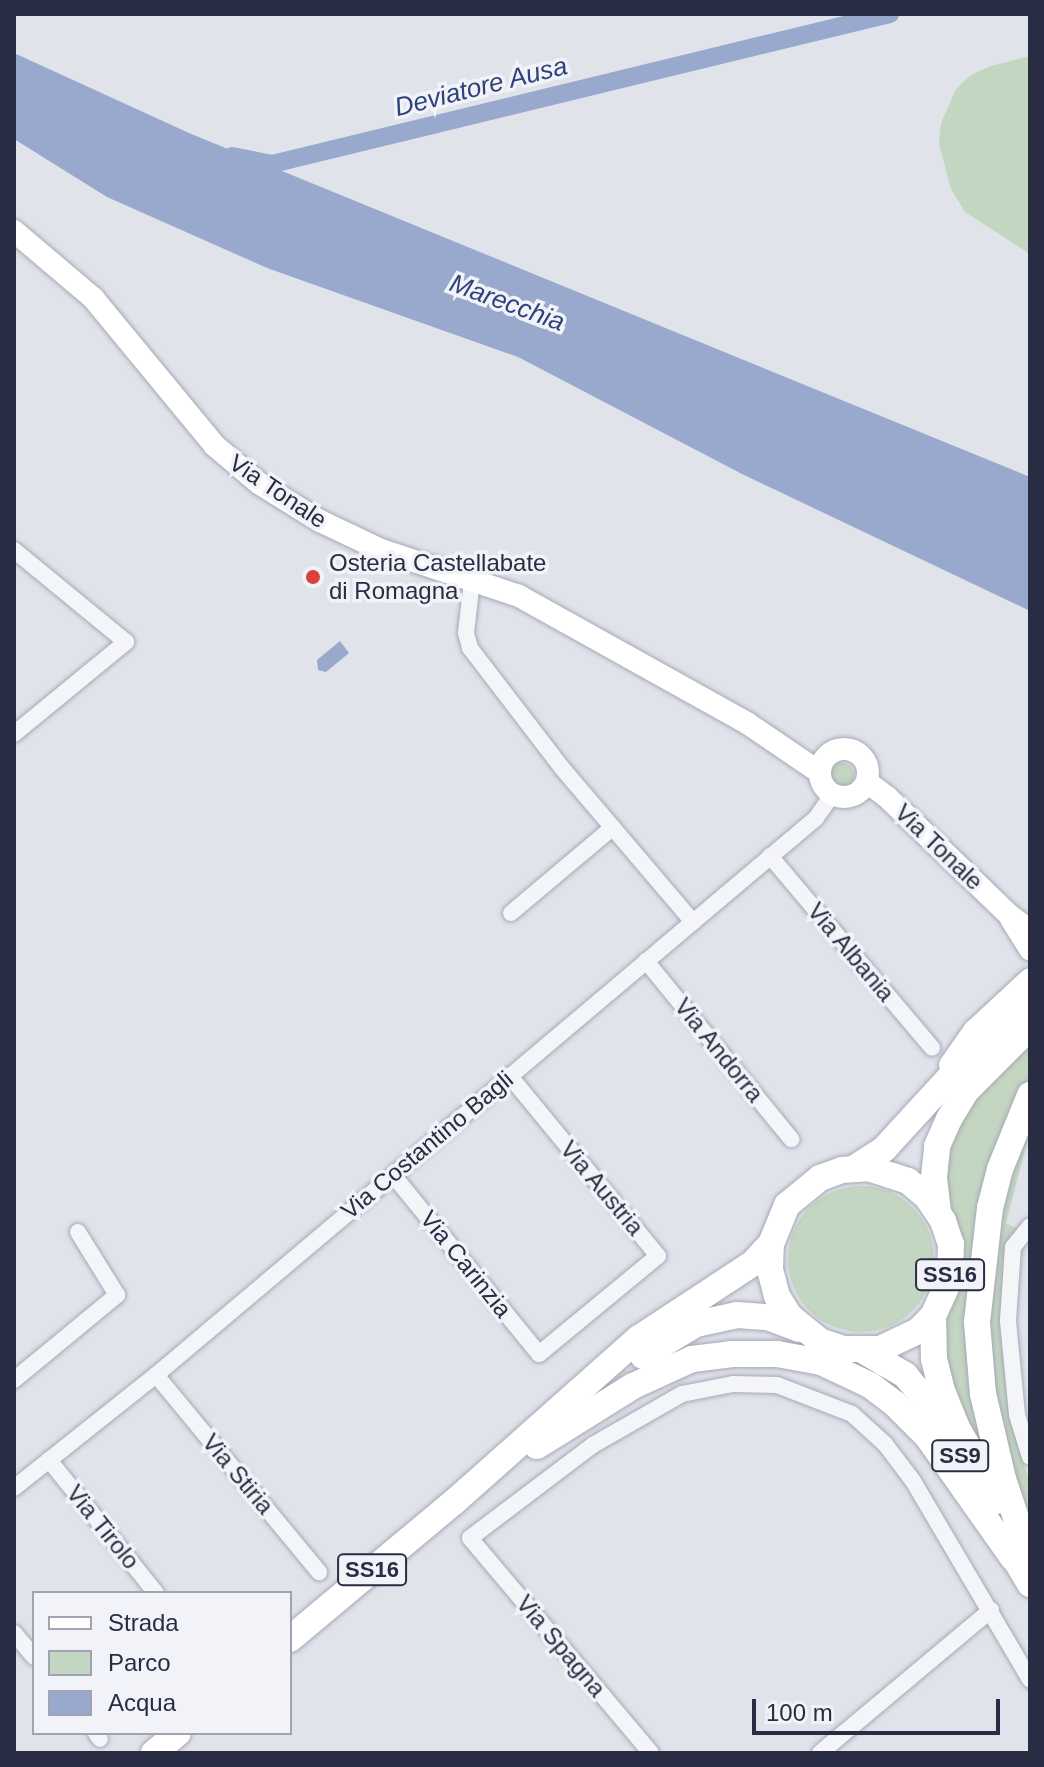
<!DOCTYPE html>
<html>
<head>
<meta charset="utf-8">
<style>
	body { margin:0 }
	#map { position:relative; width:1044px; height:1767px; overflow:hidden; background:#e1e3eb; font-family:Arial,sans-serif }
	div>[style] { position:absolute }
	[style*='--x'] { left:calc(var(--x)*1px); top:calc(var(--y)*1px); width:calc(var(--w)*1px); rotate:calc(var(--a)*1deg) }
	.green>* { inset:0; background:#c3d6c1 }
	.round { border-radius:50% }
	.water>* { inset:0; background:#99a9ce }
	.canal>* { height:18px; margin:-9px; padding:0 9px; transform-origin:9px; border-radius:9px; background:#99a9ce }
	.roads { filter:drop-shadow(0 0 2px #a6a9b6) drop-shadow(0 0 2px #a6a9b6) }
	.street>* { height:16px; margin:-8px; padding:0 8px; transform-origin:8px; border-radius:8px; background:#f4f5f9 }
	.secondary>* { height:22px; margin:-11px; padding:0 11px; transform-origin:11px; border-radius:11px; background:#fff }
	.secondary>.ring { margin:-11px; padding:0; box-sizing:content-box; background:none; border:22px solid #fff; border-radius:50% }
	.primary>* { height:26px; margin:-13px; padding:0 13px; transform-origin:13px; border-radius:13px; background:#fff }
	.dots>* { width:22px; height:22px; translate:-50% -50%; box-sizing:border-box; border:4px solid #f1f3f8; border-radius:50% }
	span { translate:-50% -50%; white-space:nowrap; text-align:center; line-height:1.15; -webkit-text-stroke:7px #f1f3f8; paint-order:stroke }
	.shield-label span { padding:2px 6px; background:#f1f3f8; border:2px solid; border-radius:6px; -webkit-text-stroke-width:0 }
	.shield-label { font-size:22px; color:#282d44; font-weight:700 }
	.street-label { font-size:24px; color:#282d44 }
	.poi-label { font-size:24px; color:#282d44 }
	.left { translate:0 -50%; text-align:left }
	.water-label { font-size:26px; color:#2e437c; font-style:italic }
	.frame { position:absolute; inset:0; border:16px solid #282d44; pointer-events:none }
	.legend { position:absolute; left:32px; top:1591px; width:260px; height:144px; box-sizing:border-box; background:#f1f3f8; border:2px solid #a1a4b0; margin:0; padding:10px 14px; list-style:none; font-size:24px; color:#282d44 }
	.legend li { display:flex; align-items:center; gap:16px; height:40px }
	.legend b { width:40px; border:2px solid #a1a4b0 }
	.scale { position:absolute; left:752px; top:1699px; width:248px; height:36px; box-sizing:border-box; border:4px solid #282d44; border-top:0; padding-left:10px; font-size:24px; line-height:28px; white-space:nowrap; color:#282d44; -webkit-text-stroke:6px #f1f3f8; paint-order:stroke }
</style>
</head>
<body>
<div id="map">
	<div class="green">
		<i style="clip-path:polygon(1030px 56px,1030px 254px,965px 212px,951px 189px,939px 144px,941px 123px,956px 89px,971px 75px,991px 66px)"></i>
		<i class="round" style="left:830px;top:763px;width:24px;height:24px"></i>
		<i style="clip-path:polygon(1030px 1036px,1030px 1076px,981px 1206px,968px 1279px,968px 1385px,984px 1446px,970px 1442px,944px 1381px,940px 1175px,963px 1107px)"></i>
		<i style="clip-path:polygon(1030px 1108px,1030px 1131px,1006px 1223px,1018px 1229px,1006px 1247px,1003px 1274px,1003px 1348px,1011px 1419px,1030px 1483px,1030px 1537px,997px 1447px,984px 1282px,1020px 1129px)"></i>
		<i class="round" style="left:788px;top:1186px;width:146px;height:146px"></i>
	</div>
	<div class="water">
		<i style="clip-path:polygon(14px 53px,189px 133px,1030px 477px,1030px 611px,742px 474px,518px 357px,267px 268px,107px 197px,14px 139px)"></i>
		<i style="clip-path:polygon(340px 641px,349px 653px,326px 672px,318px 670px,317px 660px)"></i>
	</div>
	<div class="canal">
		<i style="--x:232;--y:156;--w:41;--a:11.3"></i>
		<i style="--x:272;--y:164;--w:636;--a:-13.64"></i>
	</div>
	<div class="roads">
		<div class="street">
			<i style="--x:14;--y:550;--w:145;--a:39.4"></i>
			<i style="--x:126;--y:642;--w:145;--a:140.6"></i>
			<i style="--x:472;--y:581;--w:52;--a:96.6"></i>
			<i style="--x:466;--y:633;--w:16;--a:75"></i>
			<i style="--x:470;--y:648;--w:151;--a:52.5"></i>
			<i style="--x:562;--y:768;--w:202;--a:49.6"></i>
			<i style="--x:770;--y:856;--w:251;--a:49.8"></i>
			<i style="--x:511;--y:913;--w:133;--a:-40.1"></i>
			<i style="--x:646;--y:961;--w:230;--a:50.8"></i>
			<i style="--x:393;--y:1175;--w:231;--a:50.8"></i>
			<i style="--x:539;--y:1354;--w:154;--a:-39.5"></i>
			<i style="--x:658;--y:1256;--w:234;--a:-129.5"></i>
			<i style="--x:1030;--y:1226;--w:27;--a:129"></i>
			<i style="--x:1013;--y:1247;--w:74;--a:93.9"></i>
			<i style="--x:1008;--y:1321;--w:94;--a:84.5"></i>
			<i style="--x:1017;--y:1415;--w:44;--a:72.8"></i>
			<i style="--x:156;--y:1375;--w:256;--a:50.4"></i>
			<i style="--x:14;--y:1380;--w:134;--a:-39.5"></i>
			<i style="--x:117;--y:1295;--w:74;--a:-121.8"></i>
			<i style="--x:49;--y:1460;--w:171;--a:51.2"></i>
			<i style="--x:14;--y:1488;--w:181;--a:-38.5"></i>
			<i style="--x:156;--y:1375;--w:703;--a:-40.15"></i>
			<i style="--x:693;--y:922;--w:161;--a:-40.2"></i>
			<i style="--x:816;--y:818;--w:28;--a:-55"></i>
			<i style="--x:14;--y:1633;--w:31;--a:50"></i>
			<i style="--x:96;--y:1733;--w:7;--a:56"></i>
			<i style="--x:651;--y:1753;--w:281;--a:-130.1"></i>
			<i style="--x:470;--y:1538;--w:154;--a:-37.1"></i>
			<i style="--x:593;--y:1445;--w:103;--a:-29.8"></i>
			<i style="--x:682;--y:1394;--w:52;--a:-11.1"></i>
			<i style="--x:733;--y:1384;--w:44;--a:1.3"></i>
			<i style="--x:777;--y:1385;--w:80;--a:21.1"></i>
			<i style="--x:852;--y:1414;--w:45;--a:42.3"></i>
			<i style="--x:885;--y:1444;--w:46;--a:52.9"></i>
			<i style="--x:913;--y:1481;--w:231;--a:59.5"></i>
			<i style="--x:820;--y:1753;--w:223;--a:-39.9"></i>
		</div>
		<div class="secondary">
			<i style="--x:14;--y:231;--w:104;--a:40.3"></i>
			<i style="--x:93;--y:298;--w:190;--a:50.5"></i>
			<i style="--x:214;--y:445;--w:60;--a:40.3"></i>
			<i style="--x:260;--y:484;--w:70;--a:31.7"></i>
			<i style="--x:320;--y:521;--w:68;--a:25.4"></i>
			<i style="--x:381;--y:550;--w:145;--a:18.4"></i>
			<i style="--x:519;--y:596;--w:261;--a:29.1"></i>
			<i style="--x:747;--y:723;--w:87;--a:34.2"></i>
			<i class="ring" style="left:820px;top:749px;width:26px;height:26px"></i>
			<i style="--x:867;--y:782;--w:25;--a:37"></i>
			<i style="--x:887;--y:797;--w:170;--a:44"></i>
			<i style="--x:1009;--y:915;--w:26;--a:36"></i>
			<i style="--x:1011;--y:919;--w:36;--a:58"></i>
			<i style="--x:950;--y:1065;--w:42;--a:-54.8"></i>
			<i style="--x:974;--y:1031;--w:76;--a:-42.9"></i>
		</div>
		<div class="primary">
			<i style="--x:855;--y:1168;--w:35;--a:-33"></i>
			<i style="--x:884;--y:1149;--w:132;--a:-47.5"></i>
			<i style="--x:973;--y:1052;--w:74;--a:-39.5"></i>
			<i style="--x:938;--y:1211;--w:34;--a:-97"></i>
			<i style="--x:934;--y:1177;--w:31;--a:-84"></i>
			<i style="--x:937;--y:1146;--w:30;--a:-66"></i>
			<i style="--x:949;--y:1119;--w:33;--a:-59"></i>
			<i style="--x:966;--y:1091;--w:91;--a:-45"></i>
			<i style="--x:933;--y:1316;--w:43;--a:88.7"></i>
			<i style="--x:934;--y:1359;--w:30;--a:76"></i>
			<i style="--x:941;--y:1388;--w:43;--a:68.2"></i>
			<i style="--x:957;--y:1428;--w:84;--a:60.1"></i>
			<i style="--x:864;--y:1351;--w:48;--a:30.3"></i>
			<i style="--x:905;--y:1375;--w:38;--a:50"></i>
			<i style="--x:929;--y:1404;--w:62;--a:58.9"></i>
			<i style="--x:643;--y:1356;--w:62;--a:-31.1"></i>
			<i style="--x:696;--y:1324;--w:42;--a:-12.4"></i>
			<i style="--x:737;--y:1315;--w:31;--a:4"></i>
			<i style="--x:768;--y:1317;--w:33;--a:21"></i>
			<i style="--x:537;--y:1446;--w:113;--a:-32"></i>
			<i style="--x:633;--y:1386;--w:65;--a:-24.6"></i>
			<i style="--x:692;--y:1359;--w:39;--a:-7"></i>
			<i style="--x:731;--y:1354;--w:46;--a:0"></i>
			<i style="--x:777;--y:1354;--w:45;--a:10.3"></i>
			<i style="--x:821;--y:1362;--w:54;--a:25.1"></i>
			<i style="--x:870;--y:1385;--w:30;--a:37"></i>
			<i style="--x:894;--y:1403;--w:47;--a:45"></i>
			<i style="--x:927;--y:1436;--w:149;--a:54.8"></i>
			<i style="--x:1005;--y:1542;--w:49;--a:59.2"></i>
			<i style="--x:1026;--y:1548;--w:73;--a:-108.4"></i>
			<i style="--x:1003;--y:1479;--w:87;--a:-103.2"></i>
			<i style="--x:983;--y:1394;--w:72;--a:-94.8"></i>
			<i style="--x:977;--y:1322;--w:115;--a:-83.5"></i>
			<i style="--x:990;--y:1208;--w:40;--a:-75.6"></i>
			<i style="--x:1000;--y:1169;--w:80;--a:-67.9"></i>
			<i style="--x:290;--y:1639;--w:214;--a:-39.9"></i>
			<i style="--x:454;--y:1502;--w:247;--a:-41.6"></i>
			<i style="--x:639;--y:1338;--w:136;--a:-33.3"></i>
			<i style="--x:753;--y:1263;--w:26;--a:-47"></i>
			<i style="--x:771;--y:1244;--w:42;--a:-67.7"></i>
			<i style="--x:787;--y:1205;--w:43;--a:-39.3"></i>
			<i style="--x:820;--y:1178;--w:23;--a:-20"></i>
			<i style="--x:842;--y:1170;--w:26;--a:-4"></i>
			<i style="--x:868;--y:1168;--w:42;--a:18"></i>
			<i style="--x:908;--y:1181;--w:25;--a:40"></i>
			<i style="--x:927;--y:1197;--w:29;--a:56"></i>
			<i style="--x:943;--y:1221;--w:24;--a:71"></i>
			<i style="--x:951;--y:1244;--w:35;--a:92"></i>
			<i style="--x:950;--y:1279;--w:41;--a:114.7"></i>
			<i style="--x:933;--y:1316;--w:21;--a:135"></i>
			<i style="--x:918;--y:1331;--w:42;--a:154.7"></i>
			<i style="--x:880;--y:1349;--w:36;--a:180"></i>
			<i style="--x:844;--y:1349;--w:25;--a:-162"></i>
			<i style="--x:820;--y:1341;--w:38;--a:-141"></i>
			<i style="--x:790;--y:1317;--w:25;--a:-122"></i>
			<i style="--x:777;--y:1296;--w:28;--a:-105"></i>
			<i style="--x:770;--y:1269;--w:25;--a:-88"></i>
			<i style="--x:154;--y:1753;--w:31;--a:-40"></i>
		</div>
	</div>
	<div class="dots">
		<i style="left:313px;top:577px;background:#db403b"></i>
	</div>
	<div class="shield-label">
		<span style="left:950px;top:1275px">SS16</span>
		<span style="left:960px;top:1456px">SS9</span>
		<span style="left:372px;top:1570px">SS16</span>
	</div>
	<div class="street-label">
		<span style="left:278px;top:491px;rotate:34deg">Via Tonale</span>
		<span style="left:939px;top:847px;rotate:44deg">Via Tonale</span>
		<span style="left:851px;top:952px;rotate:50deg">Via Albania</span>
		<span style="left:719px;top:1050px;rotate:51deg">Via Andorra</span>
		<span style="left:427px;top:1145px;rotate:-40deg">Via Costantino Bagli</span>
		<span style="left:602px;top:1188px;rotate:50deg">Via Austria</span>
		<span style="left:466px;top:1264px;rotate:51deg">Via Carinzia</span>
		<span style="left:238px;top:1474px;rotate:50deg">Via Stiria</span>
		<span style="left:103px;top:1527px;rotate:51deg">Via Tirolo</span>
		<span style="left:561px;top:1646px;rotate:50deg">Via Spagna</span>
	</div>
	<div class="poi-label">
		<span class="left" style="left:329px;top:577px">Osteria Castellabate<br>di Romagna</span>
	</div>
	<div class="water-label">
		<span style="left:481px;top:87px;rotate:-14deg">Deviatore Ausa</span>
		<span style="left:507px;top:303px;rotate:20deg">Marecchia</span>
	</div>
	<div class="frame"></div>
	<ul class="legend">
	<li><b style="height:10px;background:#fff"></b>Strada</li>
	<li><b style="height:22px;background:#c3d6c1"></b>Parco</li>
	<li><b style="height:22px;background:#99a9ce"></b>Acqua</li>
	</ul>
	<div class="scale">100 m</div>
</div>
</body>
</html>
